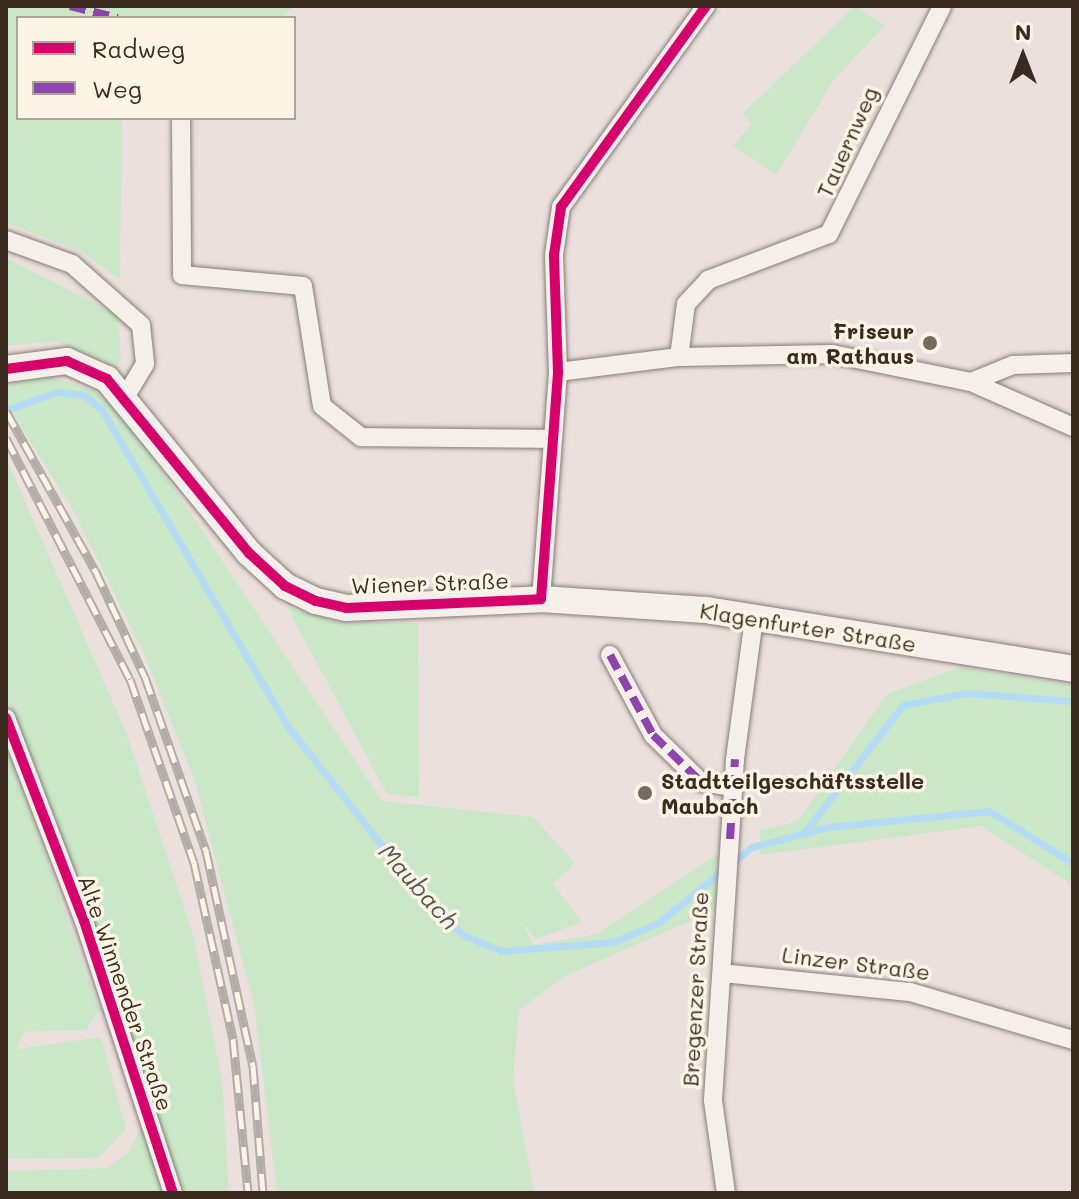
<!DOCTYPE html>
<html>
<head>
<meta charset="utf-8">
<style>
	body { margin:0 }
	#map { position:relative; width:1079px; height:1199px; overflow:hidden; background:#ebe0de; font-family:Mali,sans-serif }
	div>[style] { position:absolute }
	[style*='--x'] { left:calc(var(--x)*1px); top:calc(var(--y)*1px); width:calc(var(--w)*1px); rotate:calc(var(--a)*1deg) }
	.green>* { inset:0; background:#cae8c7 }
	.stream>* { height:7px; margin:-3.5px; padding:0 3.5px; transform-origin:3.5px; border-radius:3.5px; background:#b4daf4 }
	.roads { filter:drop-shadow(0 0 2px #857d79) drop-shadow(0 0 2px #857d79) }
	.street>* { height:18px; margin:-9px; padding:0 9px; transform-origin:9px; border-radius:9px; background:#f4efea }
	.secondary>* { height:26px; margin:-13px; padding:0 13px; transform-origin:13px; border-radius:13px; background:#f4efea }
	.rail>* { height:9px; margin-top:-4.5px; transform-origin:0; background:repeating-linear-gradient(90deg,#fcf5e5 0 18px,#b1aca7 0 36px); box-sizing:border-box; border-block:2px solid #b1aca7 }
	.quiet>* { height:8px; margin-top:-4px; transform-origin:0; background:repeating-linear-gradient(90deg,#8e44ad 0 16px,transparent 0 24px) }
	.cycleway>* { height:10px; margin:-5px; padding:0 5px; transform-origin:5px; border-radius:5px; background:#d6006c }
	.dots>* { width:22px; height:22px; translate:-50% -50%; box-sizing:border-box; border:4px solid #fcf5e5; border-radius:50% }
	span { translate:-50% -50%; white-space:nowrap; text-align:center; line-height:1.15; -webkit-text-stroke:7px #fcf5e5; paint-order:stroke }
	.street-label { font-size:22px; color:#3b2a1e }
	.poi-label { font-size:22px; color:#3b2a1e; font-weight:700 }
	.right { translate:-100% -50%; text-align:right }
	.left { translate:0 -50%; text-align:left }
	.water-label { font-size:24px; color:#545656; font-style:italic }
	.frame { position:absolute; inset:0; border:8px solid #3b2a1e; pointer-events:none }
	.legend { position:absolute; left:16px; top:16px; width:280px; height:104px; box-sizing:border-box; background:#fcf5e5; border:2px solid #afa495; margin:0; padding:10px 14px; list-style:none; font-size:24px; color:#3b2a1e }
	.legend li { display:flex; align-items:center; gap:16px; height:40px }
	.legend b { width:40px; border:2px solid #afa495 }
	.north { position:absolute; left:983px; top:16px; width:80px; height:80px; -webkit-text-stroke:6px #fcf5e5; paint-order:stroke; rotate:0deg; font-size:22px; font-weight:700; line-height:32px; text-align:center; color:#3b2a1e }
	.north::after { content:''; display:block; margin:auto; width:28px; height:36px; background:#3b2a1e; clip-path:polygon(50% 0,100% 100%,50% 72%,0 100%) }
</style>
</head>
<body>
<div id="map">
	<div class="green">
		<i style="clip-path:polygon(6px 6px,295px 6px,282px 18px,18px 18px,18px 118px,122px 118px,120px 280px,81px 251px,6px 223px)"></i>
		<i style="clip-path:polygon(855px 6px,885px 25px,833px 81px,776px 175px,733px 146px,752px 123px,742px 114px)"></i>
		<i style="clip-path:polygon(6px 258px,118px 315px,121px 359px,115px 366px,56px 341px,6px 346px)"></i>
		<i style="clip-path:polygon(46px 376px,94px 390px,127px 418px,382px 801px,533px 817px,575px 863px,553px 884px,582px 922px,536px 939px,520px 921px,534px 945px,597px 934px,717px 855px,715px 910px,563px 977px,519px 1010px,513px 1081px,534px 1193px,277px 1193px,254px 1005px,194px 778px,144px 653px,72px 508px,6px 403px,6px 386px)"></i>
		<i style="clip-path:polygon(6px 458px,126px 732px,193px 934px,222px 1080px,229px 1193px,178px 1193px,6px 693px)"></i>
		<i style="clip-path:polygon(287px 607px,339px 622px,418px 623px,419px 797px,387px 794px)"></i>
		<i style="clip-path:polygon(960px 667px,1073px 685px,1073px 886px,982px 826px,760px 855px,760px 830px,797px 822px,887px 694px)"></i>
		<i style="clip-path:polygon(6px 742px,99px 1010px,86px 1030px,24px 1032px,17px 1049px,101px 1037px,126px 1129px,98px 1158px,6px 1159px)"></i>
		<i style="clip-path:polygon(144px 1122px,166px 1193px,6px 1193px,6px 1171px,108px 1168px,129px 1152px)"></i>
	</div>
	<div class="stream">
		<i style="--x:6;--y:410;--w:54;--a:-19.4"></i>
		<i style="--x:57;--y:392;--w:27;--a:6"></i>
		<i style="--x:84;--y:395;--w:23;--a:40"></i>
		<i style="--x:102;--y:410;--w:364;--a:59.6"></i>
		<i style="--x:286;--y:724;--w:229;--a:51.7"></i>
		<i style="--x:428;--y:904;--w:47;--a:41.5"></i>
		<i style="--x:463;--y:935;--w:42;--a:22.3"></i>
		<i style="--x:502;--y:951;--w:111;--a:-4.6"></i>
		<i style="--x:613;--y:942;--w:49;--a:-22.9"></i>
		<i style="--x:658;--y:923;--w:121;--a:-39"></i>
		<i style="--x:752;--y:847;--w:79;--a:-14.7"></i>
		<i style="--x:828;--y:827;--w:162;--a:-5.7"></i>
		<i style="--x:989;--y:811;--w:99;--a:31.8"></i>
		<i style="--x:804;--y:833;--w:162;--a:-52.3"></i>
		<i style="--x:903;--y:705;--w:65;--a:-10.6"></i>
		<i style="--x:967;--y:693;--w:106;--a:4.3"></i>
	</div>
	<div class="roads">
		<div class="street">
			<i style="--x:181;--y:118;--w:157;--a:89.6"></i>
			<i style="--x:182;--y:275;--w:121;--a:5.2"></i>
			<i style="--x:303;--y:286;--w:121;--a:81"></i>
			<i style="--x:322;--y:406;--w:50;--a:38.5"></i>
			<i style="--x:361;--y:437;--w:192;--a:0.6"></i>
			<i style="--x:6;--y:240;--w:70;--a:20"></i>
			<i style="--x:72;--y:264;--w:92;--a:41.5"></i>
			<i style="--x:141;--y:325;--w:39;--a:84"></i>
			<i style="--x:145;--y:364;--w:37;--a:121"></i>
			<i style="--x:679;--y:357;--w:53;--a:-82.5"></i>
			<i style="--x:686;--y:304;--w:33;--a:-47"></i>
			<i style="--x:708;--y:280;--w:129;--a:-20.8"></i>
			<i style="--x:829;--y:234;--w:254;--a:-63.6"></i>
			<i style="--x:558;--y:372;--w:122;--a:-7.1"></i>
			<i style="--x:679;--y:357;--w:153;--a:-1.1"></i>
			<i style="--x:832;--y:354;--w:142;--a:11.4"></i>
			<i style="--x:971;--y:382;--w:111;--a:23.8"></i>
			<i style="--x:971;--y:382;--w:45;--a:-22"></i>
			<i style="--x:1013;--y:365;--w:60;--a:-1.9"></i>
			<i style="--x:541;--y:599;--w:228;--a:-85.7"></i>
			<i style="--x:558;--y:372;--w:117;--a:-92"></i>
			<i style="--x:554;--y:255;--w:49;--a:-81.7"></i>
			<i style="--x:561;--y:207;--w:248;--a:-54.2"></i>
			<i style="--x:610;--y:655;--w:91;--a:61.7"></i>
			<i style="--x:653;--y:735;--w:67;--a:44.4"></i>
			<i style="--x:701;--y:782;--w:33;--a:9"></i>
			<i style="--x:6;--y:718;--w:217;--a:69"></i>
			<i style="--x:84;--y:921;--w:286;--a:71.9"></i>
			<i style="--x:722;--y:973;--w:189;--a:5.8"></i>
			<i style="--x:910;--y:992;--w:170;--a:16.4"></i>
			<i style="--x:726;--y:1193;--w:94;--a:-98"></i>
			<i style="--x:713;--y:1100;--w:342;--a:-86.3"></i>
			<i style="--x:735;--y:759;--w:142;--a:-82.3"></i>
		</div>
		<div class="secondary">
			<i style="--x:6;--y:369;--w:62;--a:-7.5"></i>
			<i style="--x:67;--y:361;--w:44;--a:24.2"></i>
			<i style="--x:107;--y:379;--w:225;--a:50.8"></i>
			<i style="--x:249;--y:553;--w:49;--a:42.5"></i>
			<i style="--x:285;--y:586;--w:34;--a:26"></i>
			<i style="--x:316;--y:601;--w:31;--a:13"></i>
			<i style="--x:346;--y:608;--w:195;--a:-2.6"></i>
			<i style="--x:541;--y:599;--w:165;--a:3.8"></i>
			<i style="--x:706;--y:610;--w:372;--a:9.1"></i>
		</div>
	</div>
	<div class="rail">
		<i style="--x:6;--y:411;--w:182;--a:60.8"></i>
		<i style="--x:95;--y:570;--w:118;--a:65"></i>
		<i style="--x:145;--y:677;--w:184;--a:70.7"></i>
		<i style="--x:206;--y:851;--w:220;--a:77.7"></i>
		<i style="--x:253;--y:1066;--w:127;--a:85.5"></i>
		<i style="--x:6;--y:438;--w:271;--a:62.8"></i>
		<i style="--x:130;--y:679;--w:195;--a:70.8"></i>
		<i style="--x:194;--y:863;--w:180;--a:77.5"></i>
		<i style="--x:233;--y:1039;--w:155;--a:84.4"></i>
	</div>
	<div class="quiet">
		<i style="--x:70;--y:6;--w:49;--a:14"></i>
		<i style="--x:610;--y:655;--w:91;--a:61.7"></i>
		<i style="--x:653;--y:735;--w:67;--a:44.4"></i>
		<i style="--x:701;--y:782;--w:33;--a:9"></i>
		<i style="--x:730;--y:839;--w:80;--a:-86.4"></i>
	</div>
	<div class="cycleway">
		<i style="--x:6;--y:369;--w:62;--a:-7.5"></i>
		<i style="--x:67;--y:361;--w:44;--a:24.2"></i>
		<i style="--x:107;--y:379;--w:225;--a:50.8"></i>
		<i style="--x:249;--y:553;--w:49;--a:42.5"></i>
		<i style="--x:285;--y:586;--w:34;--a:26"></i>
		<i style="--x:316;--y:601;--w:31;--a:13"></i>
		<i style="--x:346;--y:608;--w:195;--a:-2.6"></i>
		<i style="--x:541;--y:599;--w:228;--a:-85.7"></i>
		<i style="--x:558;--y:372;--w:117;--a:-92"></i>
		<i style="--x:554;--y:255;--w:49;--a:-81.7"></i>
		<i style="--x:561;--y:207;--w:248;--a:-54.2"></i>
		<i style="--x:6;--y:718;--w:217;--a:69"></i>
		<i style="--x:84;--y:921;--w:286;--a:71.9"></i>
	</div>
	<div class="dots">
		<i style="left:930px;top:343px;background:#796a61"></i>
		<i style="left:645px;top:793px;background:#796a61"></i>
	</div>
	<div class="street-label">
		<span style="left:847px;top:142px;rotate:-66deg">Tauernweg</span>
		<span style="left:430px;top:583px;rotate:-2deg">Wiener Straße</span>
		<span style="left:808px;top:627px;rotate:9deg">Klagenfurter Straße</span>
		<span style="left:856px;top:963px;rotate:7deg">Linzer Straße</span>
		<span style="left:695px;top:989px;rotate:-87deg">Bregenzer Straße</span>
		<span style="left:126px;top:993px;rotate:71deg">Alte Winnender Straße</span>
	</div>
	<div class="poi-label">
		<span class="right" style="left:914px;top:343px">Friseur<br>am Rathaus</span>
		<span class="left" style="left:661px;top:793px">Stadtteilgeschäftsstelle<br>Maubach</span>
	</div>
	<div class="water-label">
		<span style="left:419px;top:886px;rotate:48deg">Maubach</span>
	</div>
	<div class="frame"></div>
	<ul class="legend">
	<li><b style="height:10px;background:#d6006c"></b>Radweg</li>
	<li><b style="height:10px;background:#8e44ad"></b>Weg</li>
	</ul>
	<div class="north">N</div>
</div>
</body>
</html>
